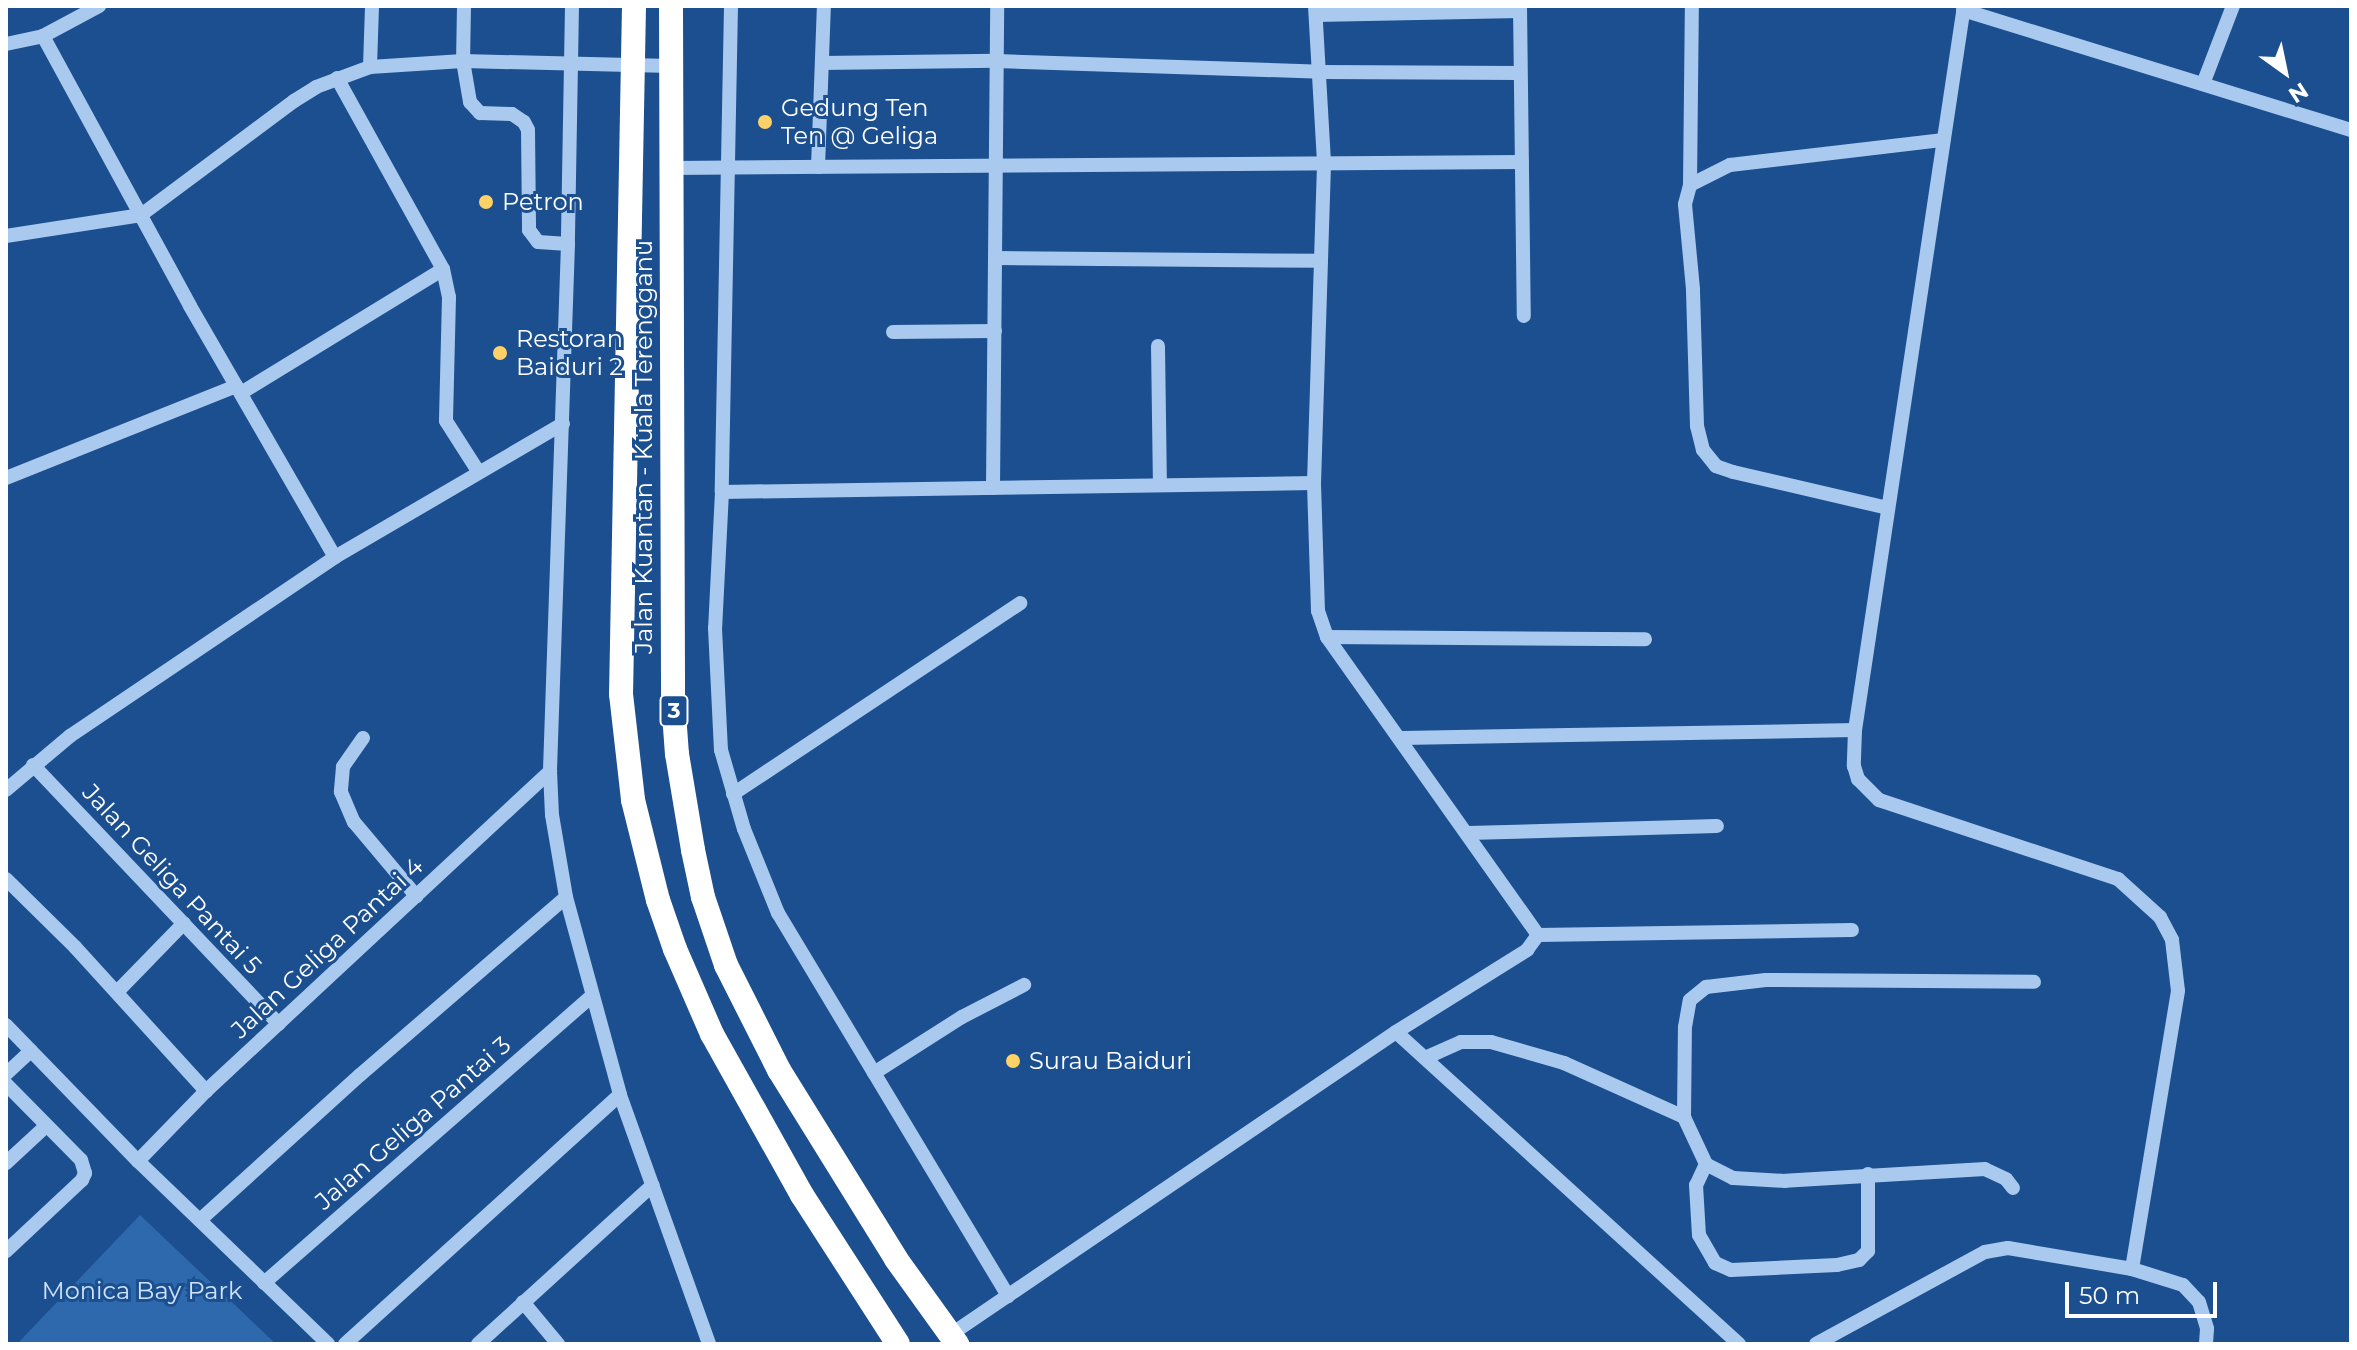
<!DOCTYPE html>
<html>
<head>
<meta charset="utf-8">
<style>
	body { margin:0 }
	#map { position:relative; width:2357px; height:1350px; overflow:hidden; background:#1b4f8f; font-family:Montserrat,sans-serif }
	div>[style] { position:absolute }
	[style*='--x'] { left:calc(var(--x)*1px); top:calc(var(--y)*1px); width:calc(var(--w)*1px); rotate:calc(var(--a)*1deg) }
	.green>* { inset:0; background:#2e69ad }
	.minor>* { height:14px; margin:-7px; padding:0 7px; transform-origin:7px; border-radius:7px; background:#a9c9ee }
	.highway>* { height:24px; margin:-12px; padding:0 12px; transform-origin:12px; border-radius:12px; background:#fff }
	.dots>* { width:22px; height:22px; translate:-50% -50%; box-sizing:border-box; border:4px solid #1b4f8f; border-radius:50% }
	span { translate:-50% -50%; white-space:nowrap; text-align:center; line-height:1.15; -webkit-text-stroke:6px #1b4f8f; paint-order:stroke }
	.shield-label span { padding:2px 6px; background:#1b4f8f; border:2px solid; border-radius:6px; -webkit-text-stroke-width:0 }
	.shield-label { font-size:22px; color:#fff; font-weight:700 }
	.poi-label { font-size:24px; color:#fff }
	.left { translate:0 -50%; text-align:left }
	.street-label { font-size:24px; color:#fff }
	.park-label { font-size:24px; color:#cfe3fa }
	.frame { position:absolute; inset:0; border:8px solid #fff; pointer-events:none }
	.north { position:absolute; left:2245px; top:32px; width:80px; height:80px; -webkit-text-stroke:6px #1b4f8f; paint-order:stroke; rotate:147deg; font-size:22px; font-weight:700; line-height:32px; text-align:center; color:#fff }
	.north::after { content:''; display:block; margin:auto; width:28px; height:36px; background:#fff; clip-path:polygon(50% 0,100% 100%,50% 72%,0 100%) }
	.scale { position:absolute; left:2065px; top:1282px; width:152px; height:36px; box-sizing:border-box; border:4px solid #fff; border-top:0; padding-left:10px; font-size:24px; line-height:28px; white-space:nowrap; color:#fff; -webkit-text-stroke:6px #1b4f8f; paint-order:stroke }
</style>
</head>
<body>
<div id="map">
	<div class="green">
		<i style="clip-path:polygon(140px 1215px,276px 1344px,17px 1344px)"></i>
	</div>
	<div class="minor">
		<i style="--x:464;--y:6;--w:55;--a:91"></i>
		<i style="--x:463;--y:61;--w:42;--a:80.3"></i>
		<i style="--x:470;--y:102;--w:15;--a:48"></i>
		<i style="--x:480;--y:113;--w:32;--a:2"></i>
		<i style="--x:512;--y:114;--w:14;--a:34"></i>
		<i style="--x:524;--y:122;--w:9;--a:63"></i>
		<i style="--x:528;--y:130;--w:100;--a:89.4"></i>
		<i style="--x:529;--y:230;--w:15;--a:53"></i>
		<i style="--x:538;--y:242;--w:30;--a:4"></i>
		<i style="--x:572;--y:6;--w:238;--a:91"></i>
		<i style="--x:568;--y:244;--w:527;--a:91.96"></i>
		<i style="--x:550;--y:771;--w:44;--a:87.4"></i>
		<i style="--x:552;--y:815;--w:83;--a:80.3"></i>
		<i style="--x:566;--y:897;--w:205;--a:74.7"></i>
		<i style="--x:620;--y:1095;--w:264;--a:70.3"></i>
		<i style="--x:731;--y:6;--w:486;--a:91.1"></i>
		<i style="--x:722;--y:492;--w:136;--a:92.9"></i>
		<i style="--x:715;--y:628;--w:122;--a:87.2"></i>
		<i style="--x:721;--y:750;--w:82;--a:73.8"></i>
		<i style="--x:744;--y:829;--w:91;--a:68"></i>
		<i style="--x:778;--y:913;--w:447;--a:59"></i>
		<i style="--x:1520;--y:6;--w:310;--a:89.3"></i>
		<i style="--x:1964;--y:6;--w:732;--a:98.56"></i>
		<i style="--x:1855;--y:730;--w:36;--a:92"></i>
		<i style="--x:1854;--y:766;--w:14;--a:73"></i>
		<i style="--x:1858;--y:779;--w:30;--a:45"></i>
		<i style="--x:1879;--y:800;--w:252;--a:18.3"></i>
		<i style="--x:2118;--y:879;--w:57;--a:42.1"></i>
		<i style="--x:2160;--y:917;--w:26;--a:62"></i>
		<i style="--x:2172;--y:940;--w:51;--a:83.3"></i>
		<i style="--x:2178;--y:991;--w:282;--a:99.4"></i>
		<i style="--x:1963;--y:10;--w:406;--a:17.2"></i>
		<i style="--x:1316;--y:15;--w:204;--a:-1.1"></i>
		<i style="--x:43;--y:36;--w:307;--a:61.4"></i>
		<i style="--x:190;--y:306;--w:290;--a:60"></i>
		<i style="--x:6;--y:44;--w:38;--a:-12"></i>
		<i style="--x:43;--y:36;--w:64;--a:-28.2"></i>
		<i style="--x:822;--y:63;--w:175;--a:-0.7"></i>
		<i style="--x:997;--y:61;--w:324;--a:1.9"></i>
		<i style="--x:1321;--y:72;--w:199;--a:0.3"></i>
		<i style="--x:370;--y:67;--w:61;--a:-88.1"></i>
		<i style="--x:337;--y:78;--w:218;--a:61"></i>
		<i style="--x:443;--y:269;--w:29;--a:78"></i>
		<i style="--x:449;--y:297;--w:124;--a:91.4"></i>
		<i style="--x:446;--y:421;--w:59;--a:57.4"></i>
		<i style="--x:2203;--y:84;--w:84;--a:-69"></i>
		<i style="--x:818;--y:167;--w:161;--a:-87.9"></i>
		<i style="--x:671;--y:168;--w:851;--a:-0.4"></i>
		<i style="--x:1690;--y:185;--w:179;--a:-89.4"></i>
		<i style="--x:6;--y:236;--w:137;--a:-8.8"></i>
		<i style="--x:141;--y:215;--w:191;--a:-36.7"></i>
		<i style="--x:294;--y:101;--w:26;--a:-32"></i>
		<i style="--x:316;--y:87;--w:58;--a:-20.3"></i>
		<i style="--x:370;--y:67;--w:93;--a:-3.7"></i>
		<i style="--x:463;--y:61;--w:208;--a:1.4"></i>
		<i style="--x:996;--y:258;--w:325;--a:0.5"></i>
		<i style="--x:893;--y:332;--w:102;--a:-0.6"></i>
		<i style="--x:1158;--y:346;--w:139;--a:89.2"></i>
		<i style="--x:241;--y:393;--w:237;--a:-31.5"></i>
		<i style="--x:6;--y:478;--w:248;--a:-21.8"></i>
		<i style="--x:993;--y:488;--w:482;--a:-89.5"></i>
		<i style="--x:722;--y:492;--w:592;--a:-0.87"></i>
		<i style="--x:1888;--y:508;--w:159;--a:-166.9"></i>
		<i style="--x:1733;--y:472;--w:18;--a:-161"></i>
		<i style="--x:1716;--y:466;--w:21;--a:-129"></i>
		<i style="--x:1703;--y:450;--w:25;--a:-104"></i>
		<i style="--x:1697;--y:426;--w:137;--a:-91.7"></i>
		<i style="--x:1693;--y:289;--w:85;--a:-95.4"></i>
		<i style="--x:1685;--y:204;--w:20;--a:-75"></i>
		<i style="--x:1690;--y:185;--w:45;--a:-26.6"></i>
		<i style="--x:1730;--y:165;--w:215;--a:-6.7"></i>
		<i style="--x:1327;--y:637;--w:318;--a:0.4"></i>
		<i style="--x:363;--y:738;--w:35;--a:125"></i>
		<i style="--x:343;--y:767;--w:25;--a:95"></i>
		<i style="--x:341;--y:792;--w:33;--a:67"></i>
		<i style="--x:354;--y:822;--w:97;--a:50"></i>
		<i style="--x:1402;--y:738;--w:453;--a:-1"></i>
		<i style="--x:33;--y:765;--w:357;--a:46.5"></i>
		<i style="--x:6;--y:790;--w:84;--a:-40.2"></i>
		<i style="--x:70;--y:736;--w:320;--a:-34"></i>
		<i style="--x:335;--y:557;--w:264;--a:-30.3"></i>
		<i style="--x:733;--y:794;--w:345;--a:-33.6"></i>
		<i style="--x:1468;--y:833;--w:249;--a:-1.6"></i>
		<i style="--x:6;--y:879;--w:97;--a:44.6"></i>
		<i style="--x:75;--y:947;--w:195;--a:47.7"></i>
		<i style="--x:1538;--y:935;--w:314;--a:-0.9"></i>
		<i style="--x:117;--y:992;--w:96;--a:-45.8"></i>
		<i style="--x:6;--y:1025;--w:190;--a:45.9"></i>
		<i style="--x:138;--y:1161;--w:264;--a:43.9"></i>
		<i style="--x:1396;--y:1032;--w:464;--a:42.3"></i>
		<i style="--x:1425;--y:1058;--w:39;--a:-24"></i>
		<i style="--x:1461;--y:1042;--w:30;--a:0"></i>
		<i style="--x:1491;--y:1042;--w:76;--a:16"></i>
		<i style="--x:1564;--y:1063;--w:132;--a:24.2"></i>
		<i style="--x:874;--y:1073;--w:104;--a:-32.5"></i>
		<i style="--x:962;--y:1017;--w:70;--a:-27.3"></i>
		<i style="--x:6;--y:1074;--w:34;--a:-43"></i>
		<i style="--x:6;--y:1084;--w:107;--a:45.4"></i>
		<i style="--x:81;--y:1160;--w:14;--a:73"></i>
		<i style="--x:85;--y:1173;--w:8;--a:113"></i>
		<i style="--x:82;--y:1180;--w:104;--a:136.9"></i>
		<i style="--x:138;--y:1161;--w:98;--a:-45.8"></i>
		<i style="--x:206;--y:1091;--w:470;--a:-42.9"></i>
		<i style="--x:6;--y:1163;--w:54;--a:-42.8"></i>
		<i style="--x:1706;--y:1164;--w:23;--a:115"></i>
		<i style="--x:1696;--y:1185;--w:50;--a:86.6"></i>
		<i style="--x:1699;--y:1235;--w:32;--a:60"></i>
		<i style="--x:1715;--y:1263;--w:17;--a:24"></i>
		<i style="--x:1731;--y:1270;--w:106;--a:-2.7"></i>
		<i style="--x:1837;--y:1265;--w:23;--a:-13"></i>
		<i style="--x:1859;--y:1260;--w:13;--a:-45"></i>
		<i style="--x:1868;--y:1251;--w:77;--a:-90"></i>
		<i style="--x:2013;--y:1188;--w:11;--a:-128"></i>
		<i style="--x:2006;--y:1179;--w:23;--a:-155"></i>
		<i style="--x:1985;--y:1169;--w:200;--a:176.6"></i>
		<i style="--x:1785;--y:1181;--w:52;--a:-176.7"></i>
		<i style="--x:1733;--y:1178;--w:30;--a:-153"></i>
		<i style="--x:1706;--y:1164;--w:52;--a:-115.1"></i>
		<i style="--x:1684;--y:1117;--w:90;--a:-89.4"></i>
		<i style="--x:1685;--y:1027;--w:27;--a:-80"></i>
		<i style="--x:1690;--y:1000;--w:21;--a:-39"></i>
		<i style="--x:1706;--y:987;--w:60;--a:-6.7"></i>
		<i style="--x:1766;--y:980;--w:268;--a:0.4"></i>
		<i style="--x:200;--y:1220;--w:216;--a:-42.2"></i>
		<i style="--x:360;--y:1075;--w:272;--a:-40.8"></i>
		<i style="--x:264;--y:1283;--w:434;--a:-41.2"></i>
		<i style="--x:523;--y:1302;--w:55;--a:50.2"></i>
		<i style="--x:950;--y:1335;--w:539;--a:-34.19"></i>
		<i style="--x:1396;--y:1032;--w:155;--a:-32"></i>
		<i style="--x:1527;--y:950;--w:19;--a:-54"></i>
		<i style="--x:1538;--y:935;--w:365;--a:-125.3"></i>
		<i style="--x:1327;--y:637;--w:28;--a:-109"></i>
		<i style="--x:1318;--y:611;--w:128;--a:-91.8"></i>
		<i style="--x:1314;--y:483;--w:321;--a:-88.2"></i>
		<i style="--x:1324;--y:162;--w:156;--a:-93.3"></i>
		<i style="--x:345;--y:1344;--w:371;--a:-42.2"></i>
		<i style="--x:478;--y:1344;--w:236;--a:-42.3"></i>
		<i style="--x:1816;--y:1344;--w:192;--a:-28.6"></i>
		<i style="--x:1985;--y:1252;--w:23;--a:-10"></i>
		<i style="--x:2008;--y:1248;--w:126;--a:9.6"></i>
		<i style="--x:2132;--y:1269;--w:53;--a:17.4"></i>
		<i style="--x:2183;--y:1285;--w:23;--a:47"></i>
		<i style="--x:2199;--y:1302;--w:28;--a:73"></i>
		<i style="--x:2207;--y:1329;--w:15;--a:94"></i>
	</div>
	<div class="highway">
		<i style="--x:634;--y:6;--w:688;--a:91.08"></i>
		<i style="--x:621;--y:694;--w:107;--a:83.5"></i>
		<i style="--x:633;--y:800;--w:103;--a:76"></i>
		<i style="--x:658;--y:900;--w:52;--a:70.9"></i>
		<i style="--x:675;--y:949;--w:93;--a:66.5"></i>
		<i style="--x:712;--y:1034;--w:184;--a:60.8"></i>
		<i style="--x:802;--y:1195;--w:177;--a:57.2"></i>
		<i style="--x:671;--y:6;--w:694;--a:89.83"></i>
		<i style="--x:673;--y:700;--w:54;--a:85.8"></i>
		<i style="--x:677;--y:754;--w:97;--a:80.5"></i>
		<i style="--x:693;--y:850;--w:48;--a:78"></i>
		<i style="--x:703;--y:897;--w:72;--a:71.3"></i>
		<i style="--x:726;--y:965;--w:118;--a:63.2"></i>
		<i style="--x:779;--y:1070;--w:222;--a:58.2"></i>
		<i style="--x:896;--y:1259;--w:105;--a:54.3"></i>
	</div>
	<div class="dots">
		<i style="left:765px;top:122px;background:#ffd166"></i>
		<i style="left:486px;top:202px;background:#ffd166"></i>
		<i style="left:500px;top:353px;background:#ffd166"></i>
		<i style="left:1013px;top:1061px;background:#ffd166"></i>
	</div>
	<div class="shield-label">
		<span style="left:674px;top:711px">3</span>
	</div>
	<div class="poi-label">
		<span class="left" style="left:781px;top:122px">Gedung Ten<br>Ten @ Geliga</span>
		<span class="left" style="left:502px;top:202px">Petron</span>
		<span class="left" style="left:516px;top:353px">Restoran<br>Baiduri 2</span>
		<span class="left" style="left:1029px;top:1061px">Surau Baiduri</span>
	</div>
	<div class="street-label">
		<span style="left:644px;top:447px;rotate:-90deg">Jalan Kuantan - Kuala Terengganu</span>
		<span style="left:172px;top:879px;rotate:47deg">Jalan Geliga Pantai 5</span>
		<span style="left:327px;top:948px;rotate:-43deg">Jalan Geliga Pantai 4</span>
		<span style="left:413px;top:1123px;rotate:-41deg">Jalan Geliga Pantai 3</span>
	</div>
	<div class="park-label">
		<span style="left:142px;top:1291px">Monica Bay Park</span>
	</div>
	<div class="frame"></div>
	<div class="north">N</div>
	<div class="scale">50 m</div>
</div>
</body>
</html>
